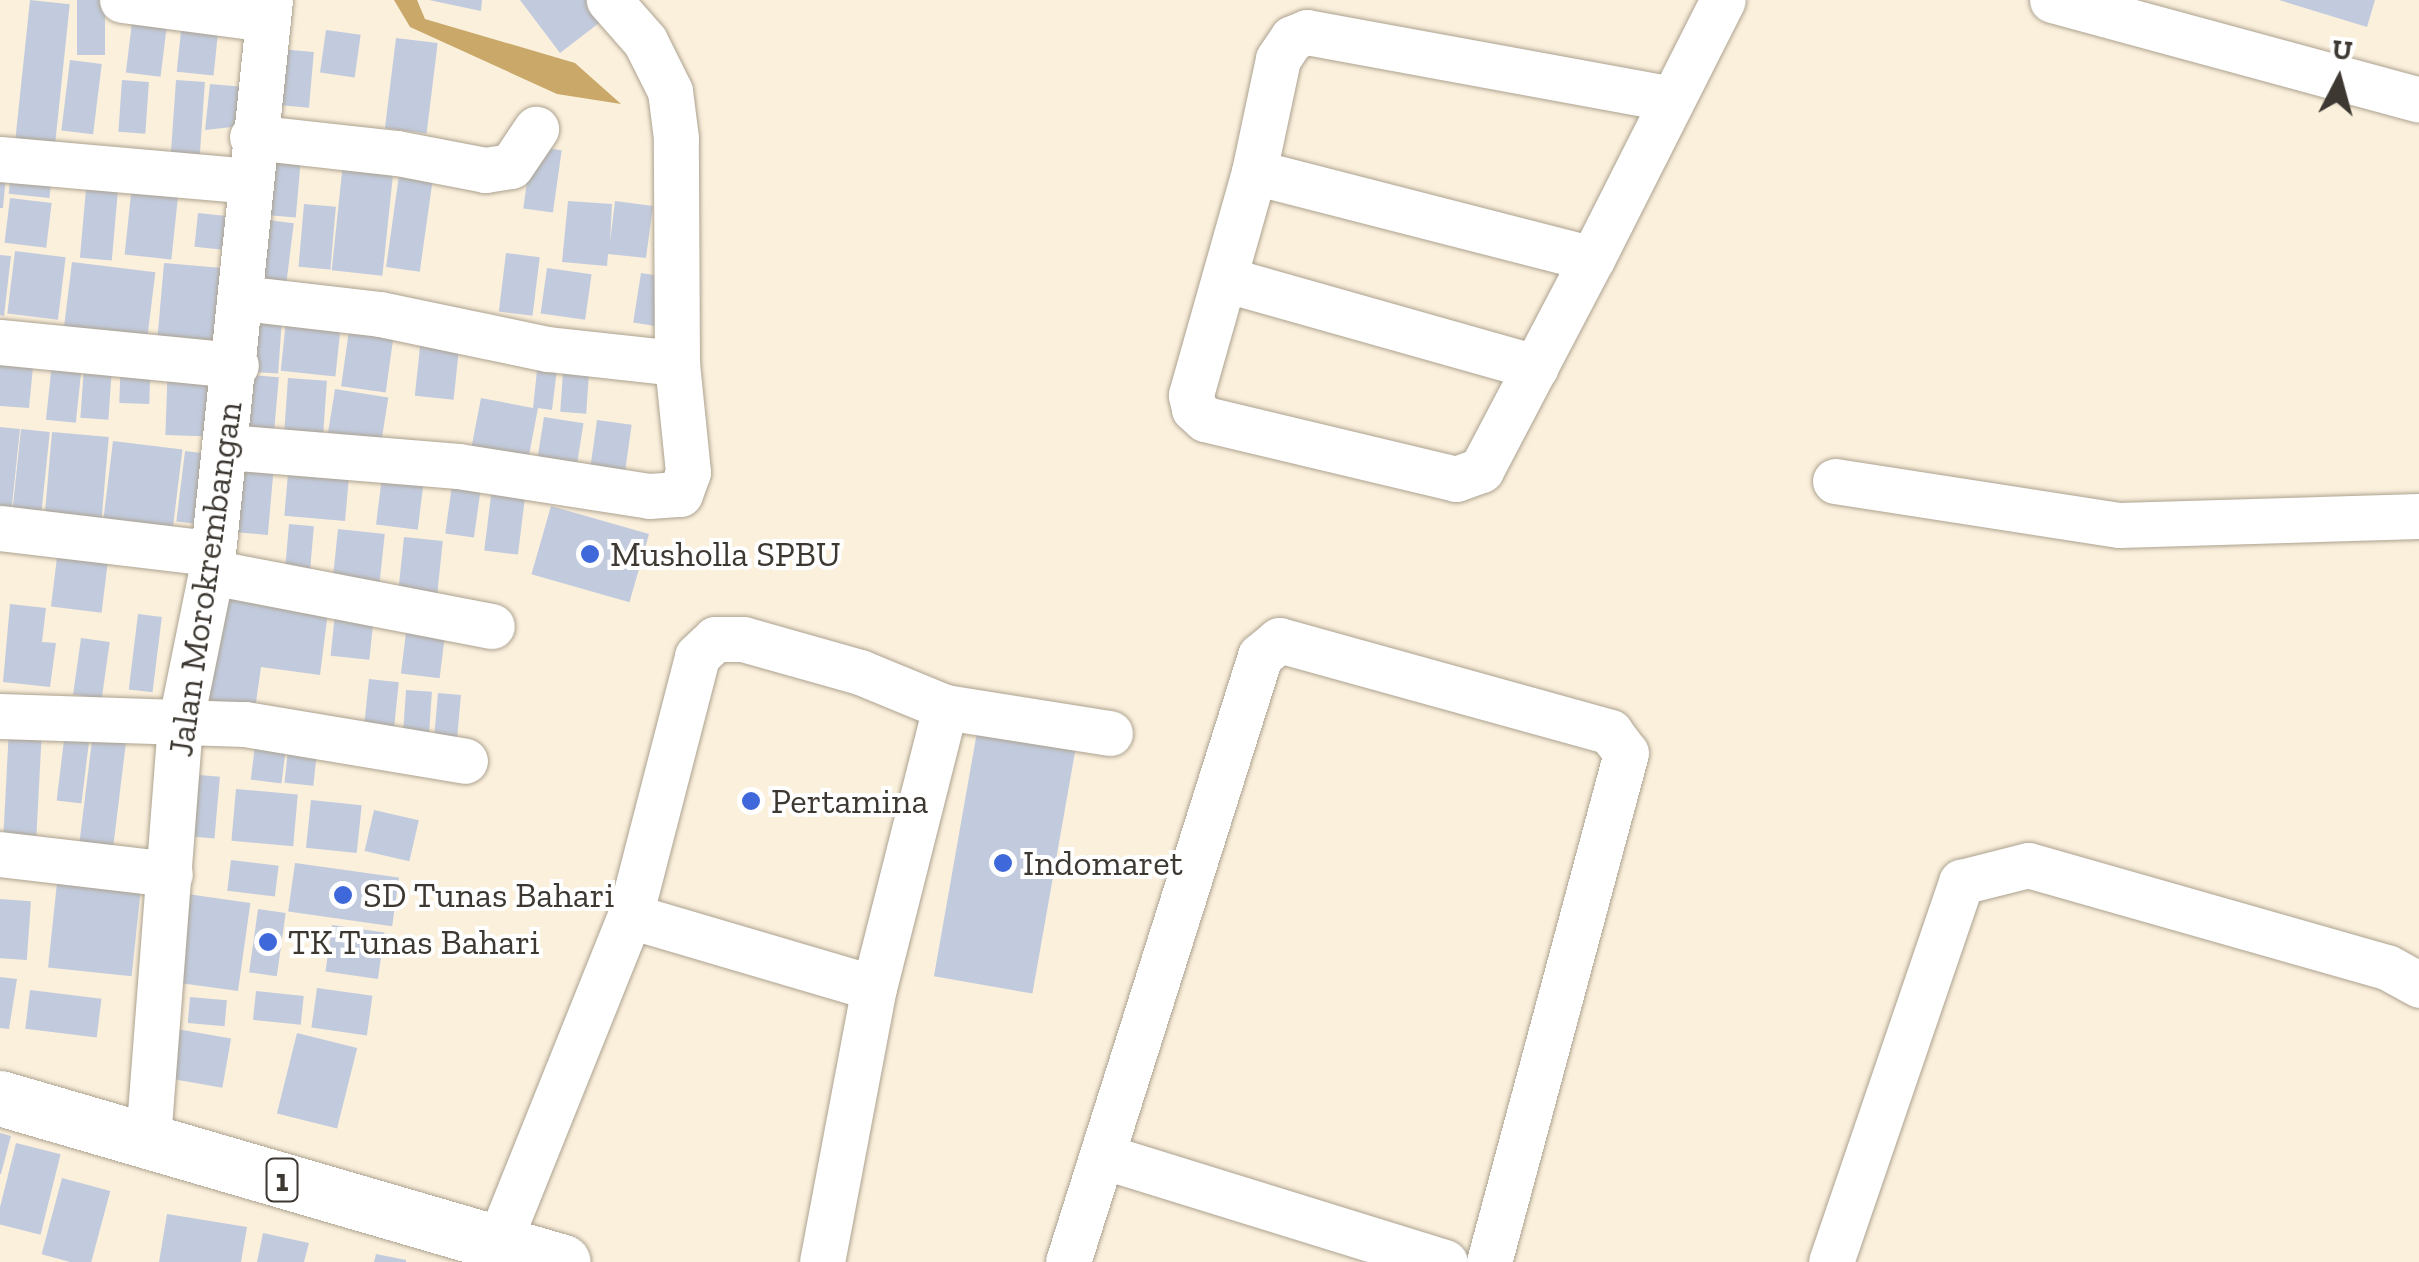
<!DOCTYPE html>
<html>
<head>
<meta charset="utf-8">
<style>
	body { margin:0 }
	#map { position:relative; width:2419px; height:1262px; overflow:hidden; background:#fbf0dc; font-family:"Zilla Slab",serif }
	div>[style] { position:absolute }
	[style*='--x'] { left:calc(var(--x)*1px); top:calc(var(--y)*1px); width:calc(var(--w)*1px); rotate:calc(var(--a)*1deg) }
	.water>* { inset:0; background:#c9a869 }
	.building>* { inset:0; background:#c2cbde; transform-origin:0 0 }
	.roads { filter:drop-shadow(0 0 2px #aca290) drop-shadow(0 0 2px #aca290) }
	.minor>* { height:45px; margin:-22.5px; padding:0 22.5px; transform-origin:22.5px; border-radius:22.5px; background:#fff }
	.highway>* { height:55px; margin:-27.5px; padding:0 27.5px; transform-origin:27.5px; border-radius:27.5px; background:#fff }
	.dots>* { width:28px; height:28px; translate:-50% -50%; box-sizing:border-box; border:5px solid #fff; border-radius:50% }
	span { translate:-50% -50%; white-space:nowrap; text-align:center; line-height:1.15; -webkit-text-stroke:8px #fff; paint-order:stroke }
	.shield-label span { padding:2px 8px; background:#fff; border:2px solid; border-radius:8px; -webkit-text-stroke-width:0 }
	.shield-label { font-size:32px; color:#3d3831; font-weight:700 }
	.poi-label { font-size:35px; color:#3d3831 }
	.left { translate:0 -50%; text-align:left }
	.street-label { font-size:35px; color:#3d3831 }
	.north { position:absolute; left:2289px; top:30px; width:100px; height:100px; -webkit-text-stroke:8px #fff; paint-order:stroke; rotate:6deg; font-size:28px; font-weight:700; line-height:40px; text-align:center; color:#3d3831 }
	.north::after { content:''; display:block; margin:auto; width:35px; height:45px; background:#3d3831; clip-path:polygon(50% 0,100% 100%,50% 72%,0 100%) }
</style>
</head>
<body>
<div id="map">
	<div class="water">
		<i style="clip-path:polygon(394px 0,417px 0,425px 19px,575px 63px,621px 104px,557px 94px,410px 27px)"></i>
	</div>
	<div class="building">
		<i style="left:30px;top:0;width:40px;height:145px;rotate:6deg"></i>
		<i style="left:77px;top:0;width:28px;height:55px"></i>
		<i style="clip-path:polygon(429px 0,482px 0,481px 11px)"></i>
		<i style="clip-path:polygon(520px 0,588px 0,603px 20px,560px 53px)"></i>
		<i style="clip-path:polygon(2279px 0,2375px 0,2367px 27px)"></i>
		<i style="left:134px;top:6px;width:35px;height:67px;rotate:7deg"></i>
		<i style="left:183px;top:12px;width:37px;height:60px;rotate:6deg"></i>
		<i style="left:326px;top:30px;width:35px;height:43px;rotate:8deg"></i>
		<i style="left:396px;top:38px;width:42px;height:91px;rotate:7deg"></i>
		<i style="left:280px;top:49px;width:34px;height:56px;rotate:5deg"></i>
		<i style="left:70px;top:60px;width:32px;height:71px;rotate:7deg"></i>
		<i style="left:122px;top:80px;width:27px;height:52px;rotate:4deg"></i>
		<i style="left:176px;top:80px;width:29px;height:73px;rotate:4deg"></i>
		<i style="clip-path:polygon(210px 84px,245px 87px,241px 126px,205px 130px)"></i>
		<i style="left:269px;top:145px;width:33px;height:70px;rotate:5deg"></i>
		<i style="left:532px;top:146px;width:30px;height:63px;rotate:8deg"></i>
		<i style="left:344px;top:153px;width:51px;height:118px;rotate:6deg"></i>
		<i style="left:401px;top:161px;width:34px;height:107px;rotate:8deg"></i>
		<i style="left:12px;top:162px;width:41px;height:32px;rotate:6deg"></i>
		<i style="clip-path:polygon(0 163px,7px 164px,3px 208px,0 208px)"></i>
		<i style="left:133px;top:175px;width:47px;height:80px;rotate:6deg"></i>
		<i style="left:87px;top:177px;width:32px;height:81px;rotate:5deg"></i>
		<i style="left:10px;top:198px;width:42px;height:45px;rotate:7deg"></i>
		<i style="clip-path:polygon(568px 201px,612px 204px,610px 242px,615px 201px,653px 206px,646px 258px,608px 254px,607px 266px,562px 262px)"></i>
		<i style="left:304px;top:204px;width:32px;height:63px;rotate:5deg"></i>
		<i style="left:198px;top:213px;width:31px;height:34px;rotate:6deg"></i>
		<i style="left:260px;top:219px;width:34px;height:65px;rotate:7deg"></i>
		<i style="left:15px;top:251px;width:51px;height:63px;rotate:7deg"></i>
		<i style="left:506px;top:253px;width:34px;height:59px;rotate:7deg"></i>
		<i style="clip-path:polygon(0 255px,11px 256px,4px 316px,0 315px)"></i>
		<i style="left:72px;top:262px;width:84px;height:69px;rotate:7deg"></i>
		<i style="left:164px;top:263px;width:73px;height:79px;rotate:5deg"></i>
		<i style="left:547px;top:268px;width:45px;height:46px;rotate:8deg"></i>
		<i style="left:641px;top:273px;width:32px;height:50px;rotate:9deg"></i>
		<i style="left:243px;top:303px;width:40px;height:68px;rotate:4deg"></i>
		<i style="left:287px;top:311px;width:55px;height:60px;rotate:6deg"></i>
		<i style="left:351px;top:316px;width:45px;height:71px;rotate:8deg"></i>
		<i style="left:421px;top:337px;width:39px;height:59px;rotate:6deg"></i>
		<i style="clip-path:polygon(0 344px,35px 346px,29px 408px,0 406px)"></i>
		<i style="clip-path:polygon(539px 351px,559px 353px,552px 410px,538px 408px,525px 476px,468px 465px,481px 398px,533px 408px)"></i>
		<i style="left:85px;top:352px;width:28px;height:66px;rotate:4deg"></i>
		<i style="left:53px;top:353px;width:30px;height:67px;rotate:6deg"></i>
		<i style="left:121px;top:354px;width:30px;height:49px;rotate:2deg"></i>
		<i style="left:564px;top:358px;width:26px;height:54px;rotate:4deg"></i>
		<i style="left:168px;top:360px;width:46px;height:75px;rotate:2deg"></i>
		<i style="left:241px;top:374px;width:38px;height:67px;rotate:5deg"></i>
		<i style="left:288px;top:378px;width:39px;height:70px;rotate:4deg"></i>
		<i style="left:335px;top:389px;width:54px;height:58px;rotate:9deg"></i>
		<i style="left:544px;top:417px;width:40px;height:49px;rotate:9deg"></i>
		<i style="left:597px;top:420px;width:35px;height:58px;rotate:8deg"></i>
		<i style="clip-path:polygon(0 427px,20px 429px,11px 515px,0 514px)"></i>
		<i style="left:21px;top:429px;width:29px;height:87px;rotate:6deg"></i>
		<i style="left:52px;top:432px;width:57px;height:81px;rotate:5deg"></i>
		<i style="left:113px;top:441px;width:70px;height:79px;rotate:7deg"></i>
		<i style="left:185px;top:451px;width:35px;height:71px;rotate:7deg"></i>
		<i style="left:289px;top:462px;width:61px;height:54px;rotate:5deg"></i>
		<i style="left:237px;top:463px;width:37px;height:69px;rotate:5deg"></i>
		<i style="left:383px;top:468px;width:42px;height:57px;rotate:7deg"></i>
		<i style="left:454px;top:471px;width:29px;height:63px;rotate:8deg"></i>
		<i style="left:493px;top:479px;width:34px;height:72px;rotate:7deg"></i>
		<i style="left:551px;top:506px;width:102px;height:71px;rotate:16deg"></i>
		<i style="left:289px;top:524px;width:25px;height:51px;rotate:5deg"></i>
		<i style="left:338px;top:529px;width:47px;height:62px;rotate:6deg"></i>
		<i style="left:404px;top:537px;width:39px;height:60px;rotate:6deg"></i>
		<i style="left:59px;top:541px;width:51px;height:66px;rotate:7deg"></i>
		<i style="clip-path:polygon(216px 589px,329px 604px,320px 675px,261px 667px,255px 710px,201px 702px)"></i>
		<i style="clip-path:polygon(10px 604px,46px 608px,42px 642px,56px 643px,50px 687px,3px 682px)"></i>
		<i style="left:336px;top:604px;width:39px;height:52px;rotate:6deg"></i>
		<i style="left:138px;top:614px;width:24px;height:76px;rotate:7deg"></i>
		<i style="left:408px;top:616px;width:39px;height:58px;rotate:7deg"></i>
		<i style="left:81px;top:638px;width:29px;height:57px;rotate:8deg"></i>
		<i style="left:369px;top:679px;width:30px;height:59px;rotate:6deg"></i>
		<i style="left:406px;top:690px;width:26px;height:48px;rotate:4deg"></i>
		<i style="left:438px;top:693px;width:23px;height:51px;rotate:5deg"></i>
		<i style="left:66px;top:724px;width:25px;height:77px;rotate:7deg"></i>
		<i style="left:94px;top:724px;width:34px;height:130px;rotate:7deg"></i>
		<i style="left:9px;top:728px;width:33px;height:106px;rotate:3deg"></i>
		<i style="left:977px;top:732px;width:100px;height:248px;rotate:10deg"></i>
		<i style="left:256px;top:737px;width:31px;height:43px;rotate:7deg"></i>
		<i style="left:289px;top:740px;width:29px;height:43px;rotate:6deg"></i>
		<i style="left:188px;top:774px;width:32px;height:62px;rotate:5deg"></i>
		<i style="left:236px;top:789px;width:62px;height:52px;rotate:5deg"></i>
		<i style="left:311px;top:800px;width:51px;height:48px;rotate:6deg"></i>
		<i style="left:374px;top:810px;width:46px;height:42px;rotate:13deg"></i>
		<i style="left:231px;top:860px;width:48px;height:31px;rotate:7deg"></i>
		<i style="left:295px;top:863px;width:105px;height:49px;rotate:8deg"></i>
		<i style="left:58px;top:873px;width:84px;height:95px;rotate:6deg"></i>
		<i style="left:187px;top:894px;width:64px;height:89px;rotate:8deg"></i>
		<i style="left:0;top:899px;width:31px;height:59px;rotate:4deg"></i>
		<i style="left:258px;top:909px;width:28px;height:64px;rotate:8deg"></i>
		<i style="left:332px;top:925px;width:53px;height:47px;rotate:8deg"></i>
		<i style="clip-path:polygon(0 977px,17px 979px,9px 1029px,0 1028px)"></i>
		<i style="left:317px;top:988px;width:56px;height:40px;rotate:8deg"></i>
		<i style="left:30px;top:990px;width:72px;height:39px;rotate:7deg"></i>
		<i style="left:256px;top:991px;width:48px;height:29px;rotate:6deg"></i>
		<i style="left:190px;top:997px;width:37px;height:26px;rotate:5deg"></i>
		<i style="left:171px;top:1028px;width:61px;height:50px;rotate:10deg"></i>
		<i style="left:297px;top:1033px;width:62px;height:83px;rotate:14deg"></i>
		<i style="clip-path:polygon(0 1133px,11px 1136px,1px 1174px,0 1174px)"></i>
		<i style="left:16px;top:1143px;width:46px;height:83px;rotate:14deg"></i>
		<i style="left:62px;top:1178px;width:50px;height:79px;rotate:15deg"></i>
		<i style="clip-path:polygon(167px 1214px,247px 1227px,241px 1262px,159px 1262px)"></i>
		<i style="clip-path:polygon(263px 1233px,309px 1243px,304px 1262px,257px 1262px)"></i>
		<i style="clip-path:polygon(376px 1254px,406px 1260px,406px 1262px,374px 1262px)"></i>
	</div>
	<div class="roads">
		<div class="minor">
			<i style="--x:122;--y:0;--w:146;--a:7.5"></i>
			<i style="--x:2052;--y:0;--w:380;--a:15.2"></i>
			<i style="--x:1672;--y:99;--w:371;--a:-169.6"></i>
			<i style="--x:1307;--y:32;--w:16;--a:158"></i>
			<i style="--x:1292;--y:38;--w:25;--a:124"></i>
			<i style="--x:1278;--y:59;--w:116;--a:102"></i>
			<i style="--x:1254;--y:172;--w:232;--a:105.8"></i>
			<i style="--x:1191;--y:395;--w:14;--a:78"></i>
			<i style="--x:1194;--y:409;--w:15;--a:42"></i>
			<i style="--x:1205;--y:419;--w:258;--a:13.4"></i>
			<i style="--x:1456;--y:479;--w:27;--a:-20"></i>
			<i style="--x:1481;--y:470;--w:238;--a:-62.3"></i>
			<i style="--x:1592;--y:259;--w:290;--a:-63.2"></i>
			<i style="--x:252;--y:137;--w:146;--a:6.3"></i>
			<i style="--x:397;--y:153;--w:90;--a:10.9"></i>
			<i style="--x:485;--y:170;--w:26;--a:-9"></i>
			<i style="--x:511;--y:166;--w:45;--a:-56"></i>
			<i style="--x:0;--y:159;--w:251;--a:5"></i>
			<i style="--x:1254;--y:172;--w:349;--a:14.4"></i>
			<i style="--x:1224;--y:279;--w:324;--a:15.8"></i>
			<i style="--x:242;--y:298;--w:139;--a:6.6"></i>
			<i style="--x:380;--y:314;--w:172;--a:11.8"></i>
			<i style="--x:548;--y:349;--w:130;--a:6.2"></i>
			<i style="--x:0;--y:342;--w:237;--a:5.6"></i>
			<i style="--x:227;--y:447;--w:232;--a:4.7"></i>
			<i style="--x:458;--y:466;--w:193;--a:8.9"></i>
			<i style="--x:649;--y:496;--w:31;--a:-4"></i>
			<i style="--x:680;--y:494;--w:23;--a:-70"></i>
			<i style="--x:688;--y:472;--w:110;--a:-95.8"></i>
			<i style="--x:677;--y:363;--w:225;--a:-90.3"></i>
			<i style="--x:676;--y:138;--w:47;--a:-97.3"></i>
			<i style="--x:670;--y:91;--w:56;--a:-116.6"></i>
			<i style="--x:645;--y:41;--w:55;--a:-131.3"></i>
			<i style="--x:1835;--y:481;--w:287;--a:8.8"></i>
			<i style="--x:2119;--y:525;--w:300;--a:-1.7"></i>
			<i style="--x:0;--y:528;--w:210;--a:6.8"></i>
			<i style="--x:211;--y:572;--w:286;--a:10.9"></i>
			<i style="--x:0;--y:716;--w:245;--a:1.9"></i>
			<i style="--x:245;--y:724;--w:223;--a:9.5"></i>
			<i style="--x:0;--y:854;--w:171;--a:6.7"></i>
			<i style="--x:630;--y:916;--w:254;--a:16.4"></i>
			<i style="--x:148;--y:1139;--w:415;--a:-85.6"></i>
			<i style="--x:180;--y:725;--w:156;--a:-78.5"></i>
			<i style="--x:211;--y:572;--w:575;--a:-84.11"></i>
			<i style="--x:1102;--y:1156;--w:359;--a:17.2"></i>
			<i style="--x:498;--y:1244;--w:354;--a:-68.1"></i>
			<i style="--x:630;--y:916;--w:268;--a:-75.5"></i>
			<i style="--x:697;--y:656;--w:25;--a:-43"></i>
			<i style="--x:715;--y:639;--w:28;--a:0"></i>
			<i style="--x:743;--y:639;--w:122;--a:15.8"></i>
			<i style="--x:860;--y:672;--w:92;--a:22.4"></i>
			<i style="--x:822;--y:1262;--w:279;--a:-79.3"></i>
			<i style="--x:874;--y:988;--w:290;--a:-75.8"></i>
			<i style="--x:945;--y:707;--w:167;--a:9"></i>
			<i style="--x:1068;--y:1262;--w:636;--a:-72.42"></i>
			<i style="--x:1260;--y:656;--w:25;--a:-40"></i>
			<i style="--x:1279;--y:640;--w:344;--a:15.5"></i>
			<i style="--x:1610;--y:732;--w:26;--a:53"></i>
			<i style="--x:1626;--y:753;--w:527;--a:105.06"></i>
			<i style="--x:1831;--y:1262;--w:402;--a:-71.1"></i>
			<i style="--x:1961;--y:882;--w:69;--a:-14.2"></i>
			<i style="--x:2028;--y:865;--w:373;--a:15.9"></i>
			<i style="--x:2387;--y:967;--w:37;--a:29"></i>
		</div>
		<div class="highway">
			<i style="--x:0;--y:1098;--w:586;--a:16.24"></i>
		</div>
	</div>
	<div class="dots">
		<i style="left:590px;top:554px;background:#3f69da"></i>
		<i style="left:751px;top:801px;background:#3f69da"></i>
		<i style="left:1003px;top:863px;background:#3f69da"></i>
		<i style="left:343px;top:895px;background:#3f69da"></i>
		<i style="left:268px;top:942px;background:#3f69da"></i>
	</div>
	<div class="shield-label">
		<span style="left:282px;top:1180px">1</span>
	</div>
	<div class="poi-label">
		<span class="left" style="left:610px;top:554px">Musholla SPBU</span>
		<span class="left" style="left:771px;top:801px">Pertamina</span>
		<span class="left" style="left:1023px;top:863px">Indomaret</span>
		<span class="left" style="left:363px;top:895px">SD Tunas Bahari</span>
		<span class="left" style="left:288px;top:942px">TK Tunas Bahari</span>
	</div>
	<div class="street-label">
		<span style="left:205px;top:579px;rotate:-82deg">Jalan Morokrembangan</span>
	</div>
	<div class="north">U</div>
</div>
</body>
</html>
